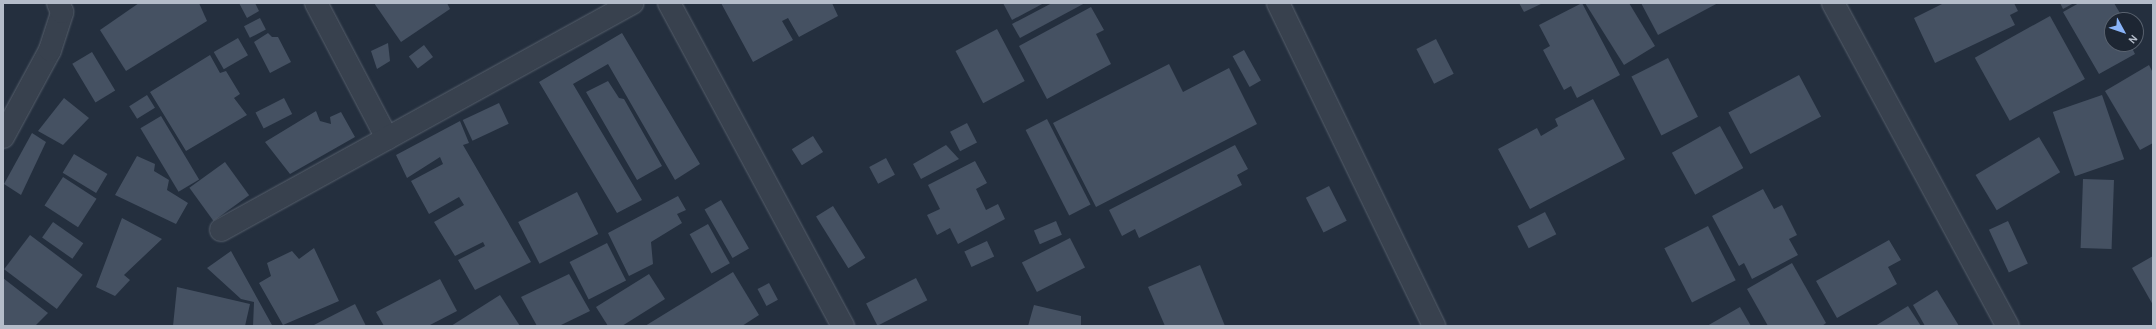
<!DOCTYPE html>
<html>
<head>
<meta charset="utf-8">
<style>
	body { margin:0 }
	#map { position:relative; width:2156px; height:329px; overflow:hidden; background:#242f3e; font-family:Karla,sans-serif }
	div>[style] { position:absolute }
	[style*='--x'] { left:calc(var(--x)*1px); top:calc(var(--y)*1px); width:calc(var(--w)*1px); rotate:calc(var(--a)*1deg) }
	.building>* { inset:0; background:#455162; transform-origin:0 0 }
	.roads { filter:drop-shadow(0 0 1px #565f6c) drop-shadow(0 0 1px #565f6c) }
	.minor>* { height:22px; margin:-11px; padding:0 11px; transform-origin:11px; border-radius:11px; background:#38414e }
	.tertiary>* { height:22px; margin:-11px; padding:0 11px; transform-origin:11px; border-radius:11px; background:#38414e }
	span { translate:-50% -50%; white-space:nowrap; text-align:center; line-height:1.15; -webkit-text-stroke:3px #1d2633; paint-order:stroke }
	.frame { position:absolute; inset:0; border:4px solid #b4bcc9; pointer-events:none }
	.north { position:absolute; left:2104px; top:12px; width:40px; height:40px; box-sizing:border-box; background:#1d2633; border:1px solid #59626f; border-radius:50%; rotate:130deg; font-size:11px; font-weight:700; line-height:16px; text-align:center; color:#b4bcc9 }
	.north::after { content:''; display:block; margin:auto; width:14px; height:18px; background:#8ab4f8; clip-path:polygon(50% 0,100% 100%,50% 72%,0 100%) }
</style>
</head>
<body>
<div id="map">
	<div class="building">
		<i style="clip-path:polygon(139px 3px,199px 3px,207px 21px,126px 71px,100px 30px)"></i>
		<i style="clip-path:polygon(239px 3px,255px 3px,259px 11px,247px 18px)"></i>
		<i style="clip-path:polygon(374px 3px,447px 3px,450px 9px,401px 42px)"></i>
		<i style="clip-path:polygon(721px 3px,832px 3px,838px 16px,799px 37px,788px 18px,782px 21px,793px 40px,753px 62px)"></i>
		<i style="clip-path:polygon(1003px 3px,1044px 3px,1012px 20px)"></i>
		<i style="clip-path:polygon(1052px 3px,1085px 3px,1020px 38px,1012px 24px)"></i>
		<i style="clip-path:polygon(1519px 3px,1543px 3px,1524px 12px)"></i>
		<i style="clip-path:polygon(1582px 3px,1620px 75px,1577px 98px,1571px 86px,1564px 90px,1543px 50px,1550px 46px,1539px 25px)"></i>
		<i style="clip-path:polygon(1585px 3px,1629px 3px,1655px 46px,1624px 65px)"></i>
		<i style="clip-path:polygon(1641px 3px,1718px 3px,1658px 35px)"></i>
		<i style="clip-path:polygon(1944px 3px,2014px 3px,2018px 11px,2010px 15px,2015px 25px,1935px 63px,1914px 18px)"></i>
		<i style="clip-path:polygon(2060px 3px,2074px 3px,2063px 9px)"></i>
		<i style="clip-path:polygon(2079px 3px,2114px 3px,2124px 20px,2112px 20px,2112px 44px,2130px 44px,2135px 54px,2099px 74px,2063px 12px)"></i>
		<i style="clip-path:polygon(1091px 7px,1104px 30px,1096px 34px,1111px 64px,1047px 99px,1019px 46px)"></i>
		<i style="left:2050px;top:16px;width:72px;height:86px;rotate:61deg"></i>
		<i style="left:260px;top:18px;width:13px;height:18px;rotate:63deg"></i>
		<i style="left:997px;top:29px;width:59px;height:47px;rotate:62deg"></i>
		<i style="clip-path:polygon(268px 33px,272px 37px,278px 37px,291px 62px,270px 73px,254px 42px)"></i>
		<i style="clip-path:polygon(622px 33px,700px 164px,675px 180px,608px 64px,573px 84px,642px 200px,617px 213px,539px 82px)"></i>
		<i style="left:238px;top:38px;width:20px;height:28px;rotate:60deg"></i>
		<i style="left:1436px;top:39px;width:39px;height:22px;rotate:63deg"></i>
		<i style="clip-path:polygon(388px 43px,390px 61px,377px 69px,371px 51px)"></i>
		<i style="left:424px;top:45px;width:15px;height:19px;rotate:53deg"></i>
		<i style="left:1244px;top:50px;width:35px;height:13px;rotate:61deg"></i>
		<i style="left:92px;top:52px;width:45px;height:23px;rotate:59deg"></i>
		<i style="clip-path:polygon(210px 55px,220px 73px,226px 71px,240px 94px,234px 98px,247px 115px,186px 151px,150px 92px)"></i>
		<i style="left:1668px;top:58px;width:66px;height:41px;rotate:63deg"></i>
		<i style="clip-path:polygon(1169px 64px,1183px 92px,1229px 68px,1257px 124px,1096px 207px,1053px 123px)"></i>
		<i style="clip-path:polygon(2149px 65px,2153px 73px,2153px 143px,2140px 150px,2105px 91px)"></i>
		<i style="left:1799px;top:75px;width:47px;height:80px;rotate:62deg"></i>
		<i style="clip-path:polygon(608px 81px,619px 98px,624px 99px,662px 166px,637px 180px,586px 92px)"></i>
		<i style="left:147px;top:95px;width:15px;height:21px;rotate:58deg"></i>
		<i style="left:2102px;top:95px;width:68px;height:52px;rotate:71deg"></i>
		<i style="clip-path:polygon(64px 98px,89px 118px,63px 145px,38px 131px)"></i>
		<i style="left:284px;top:98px;width:18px;height:32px;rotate:63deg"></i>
		<i style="clip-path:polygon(1593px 99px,1625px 159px,1530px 209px,1498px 149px,1537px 128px,1541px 136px,1558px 126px,1555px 119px)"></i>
		<i style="left:499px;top:103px;width:23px;height:40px;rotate:65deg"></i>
		<i style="clip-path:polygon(316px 111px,320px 121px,331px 124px,330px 117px,341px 112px,355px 137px,290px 174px,265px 142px)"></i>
		<i style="left:161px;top:116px;width:74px;height:24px;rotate:59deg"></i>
		<i style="left:1047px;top:119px;width:96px;height:24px;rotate:63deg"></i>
		<i style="clip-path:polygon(460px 121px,469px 143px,463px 145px,531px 262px,475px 290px,458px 260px,485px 246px,483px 242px,455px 256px,434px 222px,464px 205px,459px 197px,429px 214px,411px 181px,443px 164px,440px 157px,407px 178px,396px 155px)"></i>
		<i style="left:967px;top:123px;width:22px;height:19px;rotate:63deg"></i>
		<i style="left:1720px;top:126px;width:48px;height:55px;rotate:61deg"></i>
		<i style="clip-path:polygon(32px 133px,46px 142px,21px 195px,4px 184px)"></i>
		<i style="left:813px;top:136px;width:19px;height:25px;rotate:58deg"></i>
		<i style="left:2039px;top:137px;width:41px;height:74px;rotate:59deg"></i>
		<i style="clip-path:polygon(946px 145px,959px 159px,921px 179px,913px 164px)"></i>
		<i style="clip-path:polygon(1235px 145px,1248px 169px,1237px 175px,1242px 185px,1139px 238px,1135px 229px,1122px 236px,1109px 210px)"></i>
		<i style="left:74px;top:154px;width:39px;height:22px;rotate:31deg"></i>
		<i style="clip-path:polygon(137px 156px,155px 164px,154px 171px,169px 180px,167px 190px,188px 203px,176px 224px,115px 195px)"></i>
		<i style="left:886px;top:158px;width:19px;height:19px;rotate:62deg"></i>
		<i style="clip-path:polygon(975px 161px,987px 183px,976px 189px,986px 210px,998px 204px,1005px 219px,958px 244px,950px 228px,937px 235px,927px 215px,940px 209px,928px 185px)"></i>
		<i style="left:225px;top:162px;width:41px;height:44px;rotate:54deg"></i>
		<i style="left:63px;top:177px;width:40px;height:34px;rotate:33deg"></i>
		<i style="left:2083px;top:179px;width:31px;height:69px;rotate:2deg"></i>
		<i style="left:1329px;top:186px;width:39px;height:26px;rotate:63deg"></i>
		<i style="clip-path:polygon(1763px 189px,1774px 209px,1782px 205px,1797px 235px,1789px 239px,1798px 255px,1752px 279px,1744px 263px,1739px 266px,1712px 216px)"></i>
		<i style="left:577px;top:192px;width:47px;height:66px;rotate:63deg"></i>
		<i style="clip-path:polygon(678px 196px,686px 210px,677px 214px,682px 223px,651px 242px,653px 264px,629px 276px,608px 233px)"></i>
		<i style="left:721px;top:200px;width:56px;height:19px;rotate:60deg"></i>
		<i style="left:833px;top:206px;width:61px;height:20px;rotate:58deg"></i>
		<i style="left:1545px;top:212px;width:25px;height:31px;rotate:63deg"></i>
		<i style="clip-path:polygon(122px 218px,162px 239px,124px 275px,130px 280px,115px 296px,96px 287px)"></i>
		<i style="left:1056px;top:221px;width:15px;height:24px;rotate:67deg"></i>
		<i style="left:2008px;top:221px;width:47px;height:21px;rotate:65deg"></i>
		<i style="left:53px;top:222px;width:37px;height:19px;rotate:35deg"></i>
		<i style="left:708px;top:224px;width:45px;height:21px;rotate:61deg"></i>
		<i style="left:1708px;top:226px;width:61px;height:49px;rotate:63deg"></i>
		<i style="left:30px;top:235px;width:66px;height:43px;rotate:37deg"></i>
		<i style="left:1070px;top:238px;width:33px;height:54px;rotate:63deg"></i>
		<i style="clip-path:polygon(1889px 240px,1901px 260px,1888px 267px,1897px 284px,1837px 318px,1816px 281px)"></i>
		<i style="left:987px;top:241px;width:17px;height:25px;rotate:65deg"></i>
		<i style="left:607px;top:243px;width:42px;height:42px;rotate:63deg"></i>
		<i style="clip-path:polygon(314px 248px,339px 301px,283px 325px,259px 283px,271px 276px,267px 263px,292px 251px,299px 259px)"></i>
		<i style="clip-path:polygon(231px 251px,272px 325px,253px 326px,254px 302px,241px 299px,207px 268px)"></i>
		<i style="clip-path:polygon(2153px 256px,2153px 305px,2132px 268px)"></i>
		<i style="clip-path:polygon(1792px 263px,1826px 323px,1822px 326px,1768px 326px,1747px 289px)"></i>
		<i style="clip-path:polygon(1200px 265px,1225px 326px,1165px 326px,1148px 287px)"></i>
		<i style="clip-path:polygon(733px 272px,759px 315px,742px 326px,645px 326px)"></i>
		<i style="clip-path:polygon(569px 274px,590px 311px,559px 326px,537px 326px,521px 297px)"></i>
		<i style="clip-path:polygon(649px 274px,665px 299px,622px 326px,608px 326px,596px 307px)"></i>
		<i style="clip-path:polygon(3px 278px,48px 313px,35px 326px,3px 326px)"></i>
		<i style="left:916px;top:278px;width:25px;height:56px;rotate:63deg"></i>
		<i style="clip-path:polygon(440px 279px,457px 311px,428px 326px,384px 326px,376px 312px)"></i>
		<i style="left:769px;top:283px;width:19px;height:13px;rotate:62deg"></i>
		<i style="clip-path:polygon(177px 287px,250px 304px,245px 326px,173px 326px)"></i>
		<i style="clip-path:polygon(1937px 290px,1959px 326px,1925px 326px,1913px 305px)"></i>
		<i style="clip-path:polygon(500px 295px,520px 326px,451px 326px)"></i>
		<i style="clip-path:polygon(355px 304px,366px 326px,312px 326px)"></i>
		<i style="clip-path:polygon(1034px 305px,1081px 316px,1081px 326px,1028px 326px)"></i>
		<i style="clip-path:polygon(1908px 306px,1921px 326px,1875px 326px)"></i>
		<i style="clip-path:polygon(1740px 307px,1751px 326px,1707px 326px)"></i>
	</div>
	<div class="roads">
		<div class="minor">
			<i style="--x:316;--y:3;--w:153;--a:62.3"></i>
			<i style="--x:669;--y:3;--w:367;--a:61.7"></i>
			<i style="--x:1833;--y:3;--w:367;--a:61.6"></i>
			<i style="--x:3;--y:137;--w:99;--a:-61.6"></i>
			<i style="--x:50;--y:50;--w:40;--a:-72"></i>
			<i style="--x:62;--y:12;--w:10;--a:-114"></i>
			<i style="--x:221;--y:230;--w:470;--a:-28.9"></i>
		</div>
		<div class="tertiary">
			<i style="--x:1278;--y:3;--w:359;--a:64.2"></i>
		</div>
	</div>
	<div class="frame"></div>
	<div class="north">N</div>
</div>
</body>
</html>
